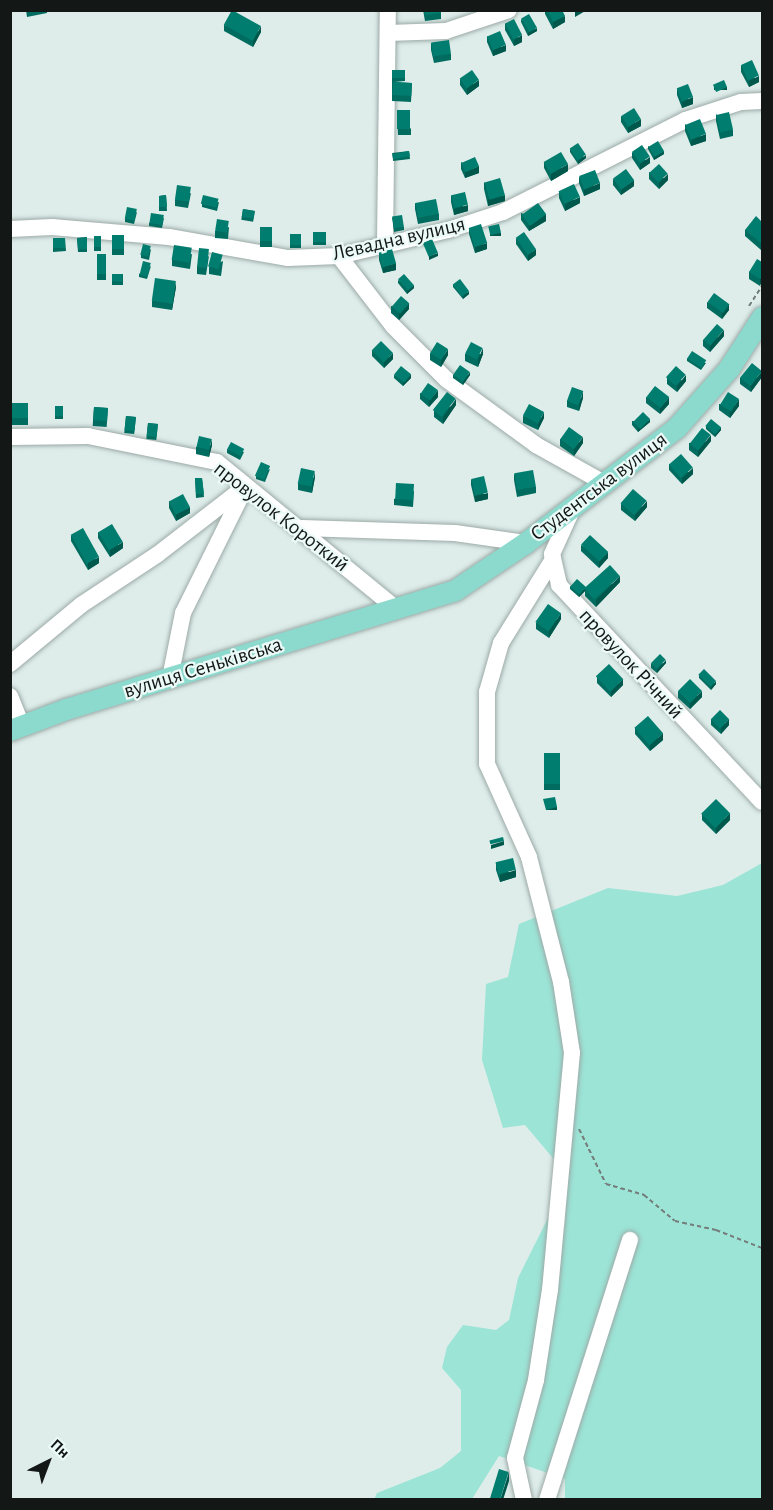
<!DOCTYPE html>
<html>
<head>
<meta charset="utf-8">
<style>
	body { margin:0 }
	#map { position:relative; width:773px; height:1510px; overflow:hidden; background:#deedea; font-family:"Alegreya Sans",sans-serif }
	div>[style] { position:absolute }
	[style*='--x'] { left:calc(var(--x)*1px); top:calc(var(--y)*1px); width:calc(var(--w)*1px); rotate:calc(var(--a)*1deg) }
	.green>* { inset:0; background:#9be4d6 }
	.path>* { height:2px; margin-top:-1px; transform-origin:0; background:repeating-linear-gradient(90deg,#747d7b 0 4.5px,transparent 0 7.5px) }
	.roads { filter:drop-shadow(0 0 2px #9caaa7) drop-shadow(0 0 2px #9caaa7) }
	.minor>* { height:16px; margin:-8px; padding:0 8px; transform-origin:8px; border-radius:8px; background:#fff }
	.major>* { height:21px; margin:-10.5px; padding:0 10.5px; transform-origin:10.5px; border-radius:10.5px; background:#8cd9cd }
	.wall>* { inset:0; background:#006c5f; transform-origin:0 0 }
	.shaded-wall>* { inset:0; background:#00584d; transform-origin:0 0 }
	.building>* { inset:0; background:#007d6e; transform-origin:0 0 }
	span { translate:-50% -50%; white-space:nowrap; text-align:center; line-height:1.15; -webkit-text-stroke:4.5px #ebfaf7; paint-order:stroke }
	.street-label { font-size:21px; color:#131817 }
	.frame { position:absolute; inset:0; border:12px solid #131817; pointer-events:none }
	.north { position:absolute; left:18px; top:1432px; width:60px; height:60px; -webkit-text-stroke:4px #ebfaf7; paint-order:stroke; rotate:42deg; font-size:16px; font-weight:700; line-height:24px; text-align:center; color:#131817 }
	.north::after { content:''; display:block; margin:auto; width:21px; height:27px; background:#131817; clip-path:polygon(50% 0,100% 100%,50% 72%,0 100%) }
</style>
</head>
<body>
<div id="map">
	<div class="green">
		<i style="clip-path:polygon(762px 863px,762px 1499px,565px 1499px,565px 1479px,499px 1456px,472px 1499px,374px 1500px,377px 1493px,440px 1468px,461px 1451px,461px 1390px,442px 1368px,447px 1347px,463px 1325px,496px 1330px,509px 1320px,518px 1278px,548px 1218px,565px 1226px,563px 1170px,525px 1125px,503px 1128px,482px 1060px,486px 984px,508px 977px,519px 924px,608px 888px,677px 896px,723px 885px)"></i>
	</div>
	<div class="path">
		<i style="--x:749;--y:306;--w:24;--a:-57"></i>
		<i style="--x:579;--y:1129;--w:61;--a:63.9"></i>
		<i style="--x:606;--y:1184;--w:40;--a:16"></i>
		<i style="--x:644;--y:1195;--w:40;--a:40"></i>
		<i style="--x:675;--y:1221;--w:42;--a:12.4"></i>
		<i style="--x:716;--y:1230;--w:49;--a:21.4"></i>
	</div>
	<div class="roads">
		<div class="minor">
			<i style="--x:388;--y:33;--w:58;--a:-2"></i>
			<i style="--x:446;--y:31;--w:66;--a:-18.4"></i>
			<i style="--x:10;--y:229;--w:42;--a:-2.7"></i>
			<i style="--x:52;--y:227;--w:117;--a:4.9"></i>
			<i style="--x:169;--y:237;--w:121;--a:10"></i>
			<i style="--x:288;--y:258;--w:51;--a:-2.2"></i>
			<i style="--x:339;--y:256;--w:112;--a:-13.4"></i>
			<i style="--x:448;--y:230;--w:58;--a:-18.1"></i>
			<i style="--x:503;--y:212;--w:204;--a:-26.8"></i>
			<i style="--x:685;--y:120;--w:59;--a:-17.8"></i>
			<i style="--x:741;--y:102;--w:21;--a:-3"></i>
			<i style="--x:385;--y:242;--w:232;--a:-89.3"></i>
			<i style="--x:339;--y:256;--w:88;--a:52.4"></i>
			<i style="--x:393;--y:326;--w:76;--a:45"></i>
			<i style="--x:447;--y:380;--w:110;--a:36.1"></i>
			<i style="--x:536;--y:445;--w:78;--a:29.2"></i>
			<i style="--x:10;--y:437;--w:78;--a:-0.7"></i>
			<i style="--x:88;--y:436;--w:132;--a:11.4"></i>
			<i style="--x:217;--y:462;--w:234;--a:39.3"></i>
			<i style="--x:573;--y:508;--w:51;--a:114.5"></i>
			<i style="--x:552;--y:554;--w:32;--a:77"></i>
			<i style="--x:559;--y:585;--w:297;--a:46.9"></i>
			<i style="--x:302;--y:528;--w:153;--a:1.9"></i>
			<i style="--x:455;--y:533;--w:71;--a:8.1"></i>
			<i style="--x:10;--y:664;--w:92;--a:-39.7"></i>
			<i style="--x:81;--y:605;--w:92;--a:-33.5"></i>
			<i style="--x:158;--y:554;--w:111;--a:-37.7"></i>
			<i style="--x:170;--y:678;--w:66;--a:-78.7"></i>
			<i style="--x:183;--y:613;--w:137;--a:-63.6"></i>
			<i style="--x:10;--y:696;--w:32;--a:68"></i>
			<i style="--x:524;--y:1500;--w:43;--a:-102.1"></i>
			<i style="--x:515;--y:1458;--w:81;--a:-74.9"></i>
			<i style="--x:536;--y:1380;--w:91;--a:-81.2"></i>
			<i style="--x:550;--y:1290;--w:238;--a:-84.7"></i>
			<i style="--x:572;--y:1053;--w:72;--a:-98.8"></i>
			<i style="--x:561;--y:982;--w:129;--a:-104.4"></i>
			<i style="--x:529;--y:857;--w:102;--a:-114.3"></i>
			<i style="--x:487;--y:764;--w:72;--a:-90"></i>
			<i style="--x:487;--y:692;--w:51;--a:-74.1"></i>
			<i style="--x:501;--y:643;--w:99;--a:-58.2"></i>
			<i style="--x:547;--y:1500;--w:273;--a:-72.3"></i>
		</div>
		<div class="major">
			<i style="--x:10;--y:730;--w:60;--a:-20.6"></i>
			<i style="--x:66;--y:709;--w:407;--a:-17"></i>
			<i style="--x:455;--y:590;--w:84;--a:-33.9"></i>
			<i style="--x:525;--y:543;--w:190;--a:-37.3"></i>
			<i style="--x:676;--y:428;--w:80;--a:-48.5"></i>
			<i style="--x:729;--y:368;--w:61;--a:-57.1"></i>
		</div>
	</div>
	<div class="wall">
		<i style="clip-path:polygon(26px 10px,47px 10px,47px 13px,27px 17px)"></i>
		<i style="clip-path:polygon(423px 10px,441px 10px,441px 19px,425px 21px)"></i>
		<i style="clip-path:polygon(545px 10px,562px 10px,565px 22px,553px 29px,545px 14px)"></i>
		<i style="clip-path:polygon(521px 19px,537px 31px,528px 36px,521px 22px)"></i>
		<i style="clip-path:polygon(505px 23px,522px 42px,514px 46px,505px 30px)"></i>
		<i style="clip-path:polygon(224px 25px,261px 32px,253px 47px,224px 31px)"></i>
		<i style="clip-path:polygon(487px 36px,506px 51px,493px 56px,487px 42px)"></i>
		<i style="clip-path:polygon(431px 43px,451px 54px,451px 60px,434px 63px,431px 50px)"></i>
		<i style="clip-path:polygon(741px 65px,759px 82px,749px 87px,741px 72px)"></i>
		<i style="clip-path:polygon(405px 70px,405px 81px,394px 82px,412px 83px,411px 102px,392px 101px,392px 71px)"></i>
		<i style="clip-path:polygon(460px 79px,479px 86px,467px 95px,460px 85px)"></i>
		<i style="clip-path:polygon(677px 89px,693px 104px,682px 108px,677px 95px)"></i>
		<i style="clip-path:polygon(397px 110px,411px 129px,411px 135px,398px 135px)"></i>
		<i style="clip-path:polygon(716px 114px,733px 130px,733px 136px,720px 139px,716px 121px)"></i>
		<i style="clip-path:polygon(621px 116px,641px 126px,628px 133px,621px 122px)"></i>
		<i style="clip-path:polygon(685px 124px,706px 141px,691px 146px,685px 131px)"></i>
		<i style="clip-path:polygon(648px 146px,664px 154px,654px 160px,648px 149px)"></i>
		<i style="clip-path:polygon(570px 149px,586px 158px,578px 164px,570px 152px)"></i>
		<i style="left:409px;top:151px;width:8px;height:17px;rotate:83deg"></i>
		<i style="clip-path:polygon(632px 152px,650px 163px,640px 170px,632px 158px)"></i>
		<i style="clip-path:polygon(461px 162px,479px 173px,465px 178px,461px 169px)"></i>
		<i style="clip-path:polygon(544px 162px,568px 171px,551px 181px,544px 168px)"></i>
		<i style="clip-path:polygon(649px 172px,668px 180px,659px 189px,649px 179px)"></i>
		<i style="clip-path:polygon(579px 177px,600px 189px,584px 196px,579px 183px)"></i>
		<i style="clip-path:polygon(613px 179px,634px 186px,621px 195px,613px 185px)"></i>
		<i style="clip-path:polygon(484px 182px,505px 201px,488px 206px,484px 189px)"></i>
		<i style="clip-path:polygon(559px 191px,580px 203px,565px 211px,559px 198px)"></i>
		<i style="clip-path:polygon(191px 193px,188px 208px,175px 206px,175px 200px)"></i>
		<i style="clip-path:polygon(166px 195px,167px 211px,159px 211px,159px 196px)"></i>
		<i style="clip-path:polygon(451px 195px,468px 211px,454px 215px,451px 202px)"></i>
		<i style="clip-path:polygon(219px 202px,217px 211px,202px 207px,202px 204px)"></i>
		<i style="clip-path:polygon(415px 203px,439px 214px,439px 220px,418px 224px,415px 209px)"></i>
		<i style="left:243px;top:209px;width:12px;height:11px;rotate:9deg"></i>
		<i style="clip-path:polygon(137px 212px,134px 224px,125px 222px,125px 219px)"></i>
		<i style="clip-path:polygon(521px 213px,546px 221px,529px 231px,521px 220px)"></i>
		<i style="clip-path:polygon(392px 217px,404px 227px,404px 230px,394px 232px)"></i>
		<i style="clip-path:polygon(164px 218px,162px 228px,149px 226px,149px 223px)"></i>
		<i style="clip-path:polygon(762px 222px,761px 250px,745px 236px,745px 230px)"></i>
		<i style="clip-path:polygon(229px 227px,228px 239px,215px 238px,215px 231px)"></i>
		<i style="left:260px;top:227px;width:12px;height:20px"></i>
		<i style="clip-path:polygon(469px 228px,487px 249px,475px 253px,469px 234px)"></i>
		<i style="left:313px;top:232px;width:13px;height:13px"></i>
		<i style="left:290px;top:234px;width:11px;height:14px"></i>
		<i style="left:124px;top:235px;width:20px;height:12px;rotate:90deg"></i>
		<i style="left:94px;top:236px;width:7px;height:15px"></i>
		<i style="clip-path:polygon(87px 237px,87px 252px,78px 252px,77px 238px)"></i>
		<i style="clip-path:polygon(53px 238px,65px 238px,66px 251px,53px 252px)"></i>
		<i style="clip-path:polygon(516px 238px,536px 255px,528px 261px,516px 244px)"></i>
		<i style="clip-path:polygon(151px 249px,149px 260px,141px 258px,141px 255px)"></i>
		<i style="clip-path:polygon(379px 253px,396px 270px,383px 273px,379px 260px)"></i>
		<i style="left:97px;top:254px;width:9px;height:26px"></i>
		<i style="clip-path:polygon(192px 254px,190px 269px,172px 266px,172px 260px)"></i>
		<i style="clip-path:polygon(209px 256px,206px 275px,197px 274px,197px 267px)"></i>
		<i style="clip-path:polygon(223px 261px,221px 276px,209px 274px,209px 267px)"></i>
		<i style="clip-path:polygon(762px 262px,760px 286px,749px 279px,749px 272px)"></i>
		<i style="clip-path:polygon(151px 266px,147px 279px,139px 277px,139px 274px)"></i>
		<i style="left:112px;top:274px;width:11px;height:11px"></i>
		<i style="clip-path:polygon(398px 280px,414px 288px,407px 294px,398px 283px)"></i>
		<i style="clip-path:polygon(453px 284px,469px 294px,463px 299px,453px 287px)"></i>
		<i style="clip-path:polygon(176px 287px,172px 310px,152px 307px,152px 301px)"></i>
		<i style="clip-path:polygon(707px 302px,729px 310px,722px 319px,707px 308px)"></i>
		<i style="clip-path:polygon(391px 306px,409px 309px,399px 320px,391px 313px)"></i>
		<i style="clip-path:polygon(724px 336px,710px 352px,703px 346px,703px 340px)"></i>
		<i style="clip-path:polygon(372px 350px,393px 359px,384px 368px,372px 356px)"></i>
		<i style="clip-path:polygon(430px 353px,448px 355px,441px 367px,430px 360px)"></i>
		<i style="clip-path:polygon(465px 354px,483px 354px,478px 367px,465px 361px)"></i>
		<i style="clip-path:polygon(687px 358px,706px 363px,701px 370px,687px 361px)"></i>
		<i style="clip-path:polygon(394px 375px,411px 378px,403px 386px,394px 378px)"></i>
		<i style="clip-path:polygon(453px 375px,470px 375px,463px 385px,453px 378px)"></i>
		<i style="clip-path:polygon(762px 377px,751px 392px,740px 384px,740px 378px)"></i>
		<i style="clip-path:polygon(667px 378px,686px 381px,677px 392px,667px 384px)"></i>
		<i style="clip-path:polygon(420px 393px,438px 397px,429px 407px,420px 399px)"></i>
		<i style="clip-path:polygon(646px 397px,669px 404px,660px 414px,646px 403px)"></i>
		<i style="clip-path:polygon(583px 398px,579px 411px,567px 407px,567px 401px)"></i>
		<i style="left:11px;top:403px;width:17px;height:22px"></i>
		<i style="clip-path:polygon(719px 404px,739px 406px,730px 418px,719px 410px)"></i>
		<i style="clip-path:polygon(456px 405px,443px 424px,434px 417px,434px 411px)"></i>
		<i style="left:55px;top:406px;width:8px;height:13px"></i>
		<i style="left:94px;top:407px;width:14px;height:19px;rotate:4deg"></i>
		<i style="left:126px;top:416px;width:10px;height:17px;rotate:6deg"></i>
		<i style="clip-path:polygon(523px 416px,544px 418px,538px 430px,523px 423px)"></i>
		<i style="clip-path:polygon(632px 421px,650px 422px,638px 432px,632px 425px)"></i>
		<i style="left:148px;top:423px;width:10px;height:16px;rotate:6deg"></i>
		<i style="clip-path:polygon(706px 426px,721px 430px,715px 437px,706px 429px)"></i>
		<i style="clip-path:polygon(560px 439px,583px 443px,574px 456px,560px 446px)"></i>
		<i style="clip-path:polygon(711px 441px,698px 457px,689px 450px,689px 443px)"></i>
		<i style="clip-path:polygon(212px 445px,209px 457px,196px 454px,196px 447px)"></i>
		<i style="clip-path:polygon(227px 449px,244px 452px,240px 460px,227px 453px)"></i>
		<i style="clip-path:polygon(669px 464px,693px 474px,682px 484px,669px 470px)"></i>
		<i style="clip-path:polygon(270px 469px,265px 482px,256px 479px,256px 476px)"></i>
		<i style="clip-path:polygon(514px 474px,536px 487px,536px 493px,517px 497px,514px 480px)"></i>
		<i style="clip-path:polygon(315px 477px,312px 493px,298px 490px,298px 484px)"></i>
		<i style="clip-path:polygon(195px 478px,202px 478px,204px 497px,196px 498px)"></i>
		<i style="clip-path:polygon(471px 479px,488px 499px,475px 502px,471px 485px)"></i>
		<i style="clip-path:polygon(414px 491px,413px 507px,394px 505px,394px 499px)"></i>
		<i style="clip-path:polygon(169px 501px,190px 513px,176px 521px,169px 508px)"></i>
		<i style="clip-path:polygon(621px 504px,647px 507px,635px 521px,621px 510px)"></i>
		<i style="clip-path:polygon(98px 532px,123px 548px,110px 557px,98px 538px)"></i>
		<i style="clip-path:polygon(71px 535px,99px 563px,88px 570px,71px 541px)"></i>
		<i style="clip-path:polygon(581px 545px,608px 558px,599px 568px,581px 551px)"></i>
		<i style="clip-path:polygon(620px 582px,596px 607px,585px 596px,585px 591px,579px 597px,570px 589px,570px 586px,586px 590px)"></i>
		<i style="clip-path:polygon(561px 619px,549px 638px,536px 629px,536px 623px)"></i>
		<i style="clip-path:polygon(666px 663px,657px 673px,651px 668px,651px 664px)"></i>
		<i style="clip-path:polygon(699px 675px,716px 684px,711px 690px,699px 678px)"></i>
		<i style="clip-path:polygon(597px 677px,623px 685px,611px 697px,597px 683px)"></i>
		<i style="clip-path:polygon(678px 691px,702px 697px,690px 709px,678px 698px)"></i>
		<i style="clip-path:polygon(711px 719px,729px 725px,721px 734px,711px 725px)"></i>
		<i style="clip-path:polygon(635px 728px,663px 740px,650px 751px,635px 734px)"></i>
		<i style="left:544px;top:753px;width:16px;height:37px"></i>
		<i style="clip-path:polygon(702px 814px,730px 820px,716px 834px,702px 820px)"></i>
		<i style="clip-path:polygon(496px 863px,516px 877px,500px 882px,496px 870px)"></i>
	</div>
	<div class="shaded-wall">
		<i style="clip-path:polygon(575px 10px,587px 10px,575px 17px)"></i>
		<i style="clip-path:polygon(565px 16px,565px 22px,553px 29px,553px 22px)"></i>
		<i style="clip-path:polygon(261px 26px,261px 32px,253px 47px,253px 41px)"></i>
		<i style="clip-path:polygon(537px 28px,537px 31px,528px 36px,528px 33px)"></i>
		<i style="clip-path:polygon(522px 35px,522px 42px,514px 46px,514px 40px)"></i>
		<i style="clip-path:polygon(506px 45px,506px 51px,493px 56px,493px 50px)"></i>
		<i style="clip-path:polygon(759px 76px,759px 82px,749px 87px,749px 81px)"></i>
		<i style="clip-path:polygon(479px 80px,479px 86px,467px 95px,467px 88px)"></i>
		<i style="left:727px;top:87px;width:3px;height:13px;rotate:90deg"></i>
		<i style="clip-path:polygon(693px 97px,693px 104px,682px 108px,682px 102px)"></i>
		<i style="clip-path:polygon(641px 119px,641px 126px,628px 133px,628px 127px)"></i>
		<i style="clip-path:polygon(706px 134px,706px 141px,691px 146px,691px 140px)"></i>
		<i style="clip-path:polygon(664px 151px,664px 154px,654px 160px,654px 157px)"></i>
		<i style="clip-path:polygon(586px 155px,586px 158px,578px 164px,578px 161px)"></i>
		<i style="clip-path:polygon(650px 157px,650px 163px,640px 170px,640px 164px)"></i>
		<i style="clip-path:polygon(568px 164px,568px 171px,551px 181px,551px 174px)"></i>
		<i style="clip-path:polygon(479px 166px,479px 173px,465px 178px,465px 172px)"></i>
		<i style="clip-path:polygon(668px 174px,668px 180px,659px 189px,659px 183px)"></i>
		<i style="clip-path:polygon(634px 180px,634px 186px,621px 195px,621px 189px)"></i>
		<i style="clip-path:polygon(600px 183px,600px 189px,584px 196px,584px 190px)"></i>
		<i style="clip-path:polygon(505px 195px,505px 201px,488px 206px,488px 199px)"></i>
		<i style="clip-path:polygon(580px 197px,580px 203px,565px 211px,565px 204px)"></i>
		<i style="clip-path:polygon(468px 205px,468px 211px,454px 215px,454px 209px)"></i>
		<i style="clip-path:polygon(546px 214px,546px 221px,529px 231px,529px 225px)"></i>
		<i style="left:501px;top:233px;width:3px;height:11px;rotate:90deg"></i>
		<i style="clip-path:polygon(487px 243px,487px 249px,475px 253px,475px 247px)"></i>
		<i style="clip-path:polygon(536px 249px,536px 255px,528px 261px,528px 255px)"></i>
		<i style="clip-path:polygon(438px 253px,438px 256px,429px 260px,429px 256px)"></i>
		<i style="clip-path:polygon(396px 263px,396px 270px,383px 273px,383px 267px)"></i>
		<i style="clip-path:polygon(762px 275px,762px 281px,760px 286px,760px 279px)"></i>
		<i style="clip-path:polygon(176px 281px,176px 287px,172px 310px,172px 304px)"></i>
		<i style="clip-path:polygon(414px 285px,414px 288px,407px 294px,407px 291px)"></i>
		<i style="clip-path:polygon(469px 291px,469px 294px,463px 299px,463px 296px)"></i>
		<i style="clip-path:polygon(409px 303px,409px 309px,399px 320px,399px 314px)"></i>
		<i style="clip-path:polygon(729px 304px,729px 310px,722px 319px,722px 312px)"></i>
		<i style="clip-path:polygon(724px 330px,724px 336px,710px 352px,710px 346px)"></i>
		<i style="clip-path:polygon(483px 348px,483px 354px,478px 367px,478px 360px)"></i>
		<i style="clip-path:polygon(448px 349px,448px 355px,441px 367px,441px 360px)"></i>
		<i style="clip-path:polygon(393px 353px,393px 359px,384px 368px,384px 362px)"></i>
		<i style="clip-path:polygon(762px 371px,762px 377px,751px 392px,751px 386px)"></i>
		<i style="clip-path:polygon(470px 372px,470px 375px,463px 385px,463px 382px)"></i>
		<i style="clip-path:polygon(411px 374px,411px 378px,403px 386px,403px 383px)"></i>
		<i style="clip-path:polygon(686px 375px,686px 381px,677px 392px,677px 386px)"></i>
		<i style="clip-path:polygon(438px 390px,438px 397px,429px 407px,429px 401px)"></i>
		<i style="clip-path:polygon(583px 391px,583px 398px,579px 411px,579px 405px)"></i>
		<i style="clip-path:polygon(669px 397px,669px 404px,660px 414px,660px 408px)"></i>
		<i style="clip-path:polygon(456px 399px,456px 405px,443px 424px,443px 417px)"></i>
		<i style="clip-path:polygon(739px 399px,739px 406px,730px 418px,730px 412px)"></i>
		<i style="clip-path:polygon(544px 412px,544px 418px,538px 430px,538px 424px)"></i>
		<i style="clip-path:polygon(650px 419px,650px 422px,638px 432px,638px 429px)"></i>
		<i style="clip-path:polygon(721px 427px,721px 430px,715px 437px,715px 434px)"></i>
		<i style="clip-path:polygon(711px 435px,711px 441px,698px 457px,698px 451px)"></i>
		<i style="clip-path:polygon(583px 437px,583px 443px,574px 456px,574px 449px)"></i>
		<i style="clip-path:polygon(212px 439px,212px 445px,209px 457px,209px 451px)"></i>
		<i style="clip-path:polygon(693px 468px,693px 474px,682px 484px,682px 478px)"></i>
		<i style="clip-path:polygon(315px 471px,315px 477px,312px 493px,312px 487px)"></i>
		<i style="clip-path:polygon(488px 493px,488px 499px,475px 502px,475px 496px)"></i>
		<i style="clip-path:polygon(647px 501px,647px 507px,635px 521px,635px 515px)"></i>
		<i style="clip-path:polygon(190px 507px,190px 513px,176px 521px,176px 514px)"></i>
		<i style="clip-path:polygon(123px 542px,123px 548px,110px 557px,110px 550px)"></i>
		<i style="clip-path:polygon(608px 552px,608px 558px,599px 568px,599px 561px)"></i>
		<i style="clip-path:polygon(99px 557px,99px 563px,88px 570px,88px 563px)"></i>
		<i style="clip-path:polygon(620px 576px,620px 582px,596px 607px,596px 600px)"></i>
		<i style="clip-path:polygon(586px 587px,586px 590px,579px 597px,579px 594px)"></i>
		<i style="clip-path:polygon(561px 613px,561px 619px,549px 638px,549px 631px)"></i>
		<i style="clip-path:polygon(666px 660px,666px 663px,657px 673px,657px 670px)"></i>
		<i style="clip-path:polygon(623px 679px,623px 685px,611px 697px,611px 691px)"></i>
		<i style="clip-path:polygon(716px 681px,716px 684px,711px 690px,711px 687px)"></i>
		<i style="clip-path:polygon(702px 691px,702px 697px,690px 709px,690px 703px)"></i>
		<i style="clip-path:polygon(729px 719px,729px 725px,721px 734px,721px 728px)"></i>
		<i style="clip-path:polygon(663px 733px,663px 740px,650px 751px,650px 745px)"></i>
		<i style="left:557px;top:807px;width:3px;height:11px;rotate:90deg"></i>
		<i style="clip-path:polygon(730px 813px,730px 820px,716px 834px,716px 828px)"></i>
		<i style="clip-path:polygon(504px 841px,504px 845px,491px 849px,491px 845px)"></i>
		<i style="clip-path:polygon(516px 870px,516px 877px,500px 882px,500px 875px)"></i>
		<i style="clip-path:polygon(509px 1472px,509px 1481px,503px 1500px,500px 1500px)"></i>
	</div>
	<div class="building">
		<i style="left:232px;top:10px;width:33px;height:17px;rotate:29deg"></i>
		<i style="clip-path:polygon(424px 10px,441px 10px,441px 13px,425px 15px)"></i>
		<i style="clip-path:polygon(547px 10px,562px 10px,565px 16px,553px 22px)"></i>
		<i style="left:529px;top:14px;width:16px;height:9px;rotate:60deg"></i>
		<i style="left:514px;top:19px;width:18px;height:10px;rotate:63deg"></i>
		<i style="left:500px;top:31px;width:15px;height:14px;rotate:67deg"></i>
		<i style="left:449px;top:40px;width:14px;height:18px;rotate:82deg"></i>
		<i style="left:752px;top:60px;width:17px;height:12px;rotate:66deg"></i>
		<i style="left:405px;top:70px;width:8px;height:13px;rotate:90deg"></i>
		<i style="left:472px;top:70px;width:12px;height:15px;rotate:55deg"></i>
		<i style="left:724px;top:80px;width:8px;height:12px;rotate:67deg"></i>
		<i style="left:393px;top:82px;width:19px;height:13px;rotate:3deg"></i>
		<i style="left:688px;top:84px;width:14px;height:12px;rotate:69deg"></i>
		<i style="left:634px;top:108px;width:13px;height:15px;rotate:58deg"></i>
		<i style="left:397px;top:110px;width:13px;height:19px"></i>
		<i style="left:729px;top:112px;width:18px;height:13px;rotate:77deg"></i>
		<i style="left:700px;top:119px;width:16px;height:16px;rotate:68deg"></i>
		<i style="left:658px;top:141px;width:12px;height:11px;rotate:59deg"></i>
		<i style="left:578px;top:143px;width:14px;height:10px;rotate:56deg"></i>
		<i style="left:642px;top:145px;width:14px;height:12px;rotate:56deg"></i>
		<i style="left:409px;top:151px;width:5px;height:17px;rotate:79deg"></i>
		<i style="left:561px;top:152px;width:14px;height:20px;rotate:60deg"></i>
		<i style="left:475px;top:157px;width:10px;height:15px;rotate:66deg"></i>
		<i style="left:659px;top:164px;width:13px;height:13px;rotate:48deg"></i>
		<i style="left:626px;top:169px;width:14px;height:16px;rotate:54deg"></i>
		<i style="left:595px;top:170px;width:14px;height:17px;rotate:69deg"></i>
		<i style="left:500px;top:178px;width:18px;height:16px;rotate:74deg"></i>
		<i style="left:574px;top:184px;width:14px;height:17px;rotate:65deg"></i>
		<i style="left:177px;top:185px;width:14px;height:15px;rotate:8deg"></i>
		<i style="left:465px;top:192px;width:13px;height:14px;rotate:77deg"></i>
		<i style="clip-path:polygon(166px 195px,167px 207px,159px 207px,159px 196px)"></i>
		<i style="left:203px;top:195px;width:16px;height:9px;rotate:14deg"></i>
		<i style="left:436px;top:199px;width:15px;height:21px;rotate:79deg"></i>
		<i style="left:538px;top:203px;width:14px;height:20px;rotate:54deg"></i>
		<i style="left:127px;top:207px;width:10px;height:12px;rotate:11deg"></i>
		<i style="left:243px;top:209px;width:12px;height:8px;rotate:9deg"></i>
		<i style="left:151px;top:213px;width:13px;height:10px;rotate:9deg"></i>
		<i style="left:402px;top:215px;width:12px;height:10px;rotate:81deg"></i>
		<i style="clip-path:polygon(756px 216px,762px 222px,762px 241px,761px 243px,745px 230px)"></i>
		<i style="left:217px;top:219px;width:12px;height:12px;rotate:9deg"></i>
		<i style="left:481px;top:224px;width:20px;height:13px;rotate:72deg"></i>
		<i style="left:499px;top:224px;width:9px;height:11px;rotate:77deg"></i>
		<i style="left:260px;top:227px;width:12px;height:14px"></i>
		<i style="left:313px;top:232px;width:13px;height:10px"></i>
		<i style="left:524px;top:232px;width:21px;height:10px;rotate:55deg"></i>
		<i style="left:290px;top:234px;width:11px;height:11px"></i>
		<i style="left:124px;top:235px;width:14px;height:12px;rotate:90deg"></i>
		<i style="left:94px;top:236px;width:7px;height:11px"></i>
		<i style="clip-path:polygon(87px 237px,87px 249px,78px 249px,77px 238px)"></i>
		<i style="left:53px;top:238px;width:12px;height:10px"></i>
		<i style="left:432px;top:239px;width:15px;height:10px;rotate:67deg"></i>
		<i style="left:143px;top:244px;width:8px;height:11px;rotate:14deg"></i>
		<i style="left:174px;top:245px;width:18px;height:15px;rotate:9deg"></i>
		<i style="left:199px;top:248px;width:10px;height:19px;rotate:6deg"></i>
		<i style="left:392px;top:249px;width:15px;height:14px;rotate:74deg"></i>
		<i style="left:212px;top:252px;width:11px;height:15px;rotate:15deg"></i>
		<i style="left:97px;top:254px;width:9px;height:20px"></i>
		<i style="clip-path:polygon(757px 259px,762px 262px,762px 275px,760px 279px,749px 272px)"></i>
		<i style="left:143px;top:261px;width:8px;height:14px;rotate:14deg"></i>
		<i style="clip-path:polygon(112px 274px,123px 274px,122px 282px,112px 281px)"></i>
		<i style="left:404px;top:274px;width:15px;height:8px;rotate:48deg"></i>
		<i style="left:155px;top:278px;width:21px;height:23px;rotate:8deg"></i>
		<i style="left:460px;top:279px;width:15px;height:9px;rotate:53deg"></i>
		<i style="left:714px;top:293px;width:19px;height:11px;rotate:36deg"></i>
		<i style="left:401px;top:296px;width:11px;height:14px;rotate:41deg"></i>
		<i style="left:717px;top:324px;width:9px;height:21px;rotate:41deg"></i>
		<i style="left:381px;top:341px;width:17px;height:13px;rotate:45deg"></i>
		<i style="left:437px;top:342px;width:13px;height:13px;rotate:32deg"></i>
		<i style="left:471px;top:342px;width:13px;height:13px;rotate:27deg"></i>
		<i style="left:692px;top:351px;width:17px;height:9px;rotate:33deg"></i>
		<i style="left:752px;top:363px;width:13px;height:19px;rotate:39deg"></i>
		<i style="left:460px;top:365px;width:12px;height:12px;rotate:35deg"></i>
		<i style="left:401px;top:366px;width:13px;height:11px;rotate:39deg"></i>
		<i style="left:676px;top:366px;width:13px;height:15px;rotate:42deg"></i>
		<i style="left:428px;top:383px;width:12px;height:13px;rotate:35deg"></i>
		<i style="left:655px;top:386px;width:18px;height:14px;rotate:38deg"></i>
		<i style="left:572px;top:387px;width:12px;height:15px;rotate:20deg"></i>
		<i style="left:447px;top:392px;width:11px;height:23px;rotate:38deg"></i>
		<i style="left:728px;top:392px;width:13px;height:15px;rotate:32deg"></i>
		<i style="left:11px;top:403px;width:17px;height:15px"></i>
		<i style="left:529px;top:404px;width:17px;height:13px;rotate:28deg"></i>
		<i style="left:55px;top:406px;width:8px;height:10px"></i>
		<i style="left:94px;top:407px;width:14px;height:13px;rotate:4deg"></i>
		<i style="left:643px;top:412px;width:10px;height:14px;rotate:45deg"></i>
		<i style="left:126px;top:416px;width:10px;height:14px;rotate:6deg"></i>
		<i style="left:711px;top:419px;width:13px;height:9px;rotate:39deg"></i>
		<i style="left:148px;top:423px;width:10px;height:13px;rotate:6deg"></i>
		<i style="left:569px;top:427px;width:17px;height:15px;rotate:36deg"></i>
		<i style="left:702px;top:428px;width:11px;height:20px;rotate:38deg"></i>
		<i style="left:199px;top:436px;width:13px;height:11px;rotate:13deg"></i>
		<i style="left:231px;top:442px;width:15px;height:8px;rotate:28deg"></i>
		<i style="left:681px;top:454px;width:18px;height:16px;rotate:49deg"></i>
		<i style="left:261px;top:462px;width:10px;height:15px;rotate:24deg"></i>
		<i style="left:301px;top:468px;width:14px;height:16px;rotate:12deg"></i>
		<i style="left:533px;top:470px;width:17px;height:19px;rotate:80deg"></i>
		<i style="left:484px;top:476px;width:17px;height:13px;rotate:77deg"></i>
		<i style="clip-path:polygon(195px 478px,202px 478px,204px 494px,196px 494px)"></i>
		<i style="left:396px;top:483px;width:18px;height:16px;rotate:3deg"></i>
		<i style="left:633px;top:489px;width:18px;height:19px;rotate:41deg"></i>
		<i style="left:183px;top:494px;width:15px;height:16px;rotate:62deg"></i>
		<i style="left:112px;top:524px;width:21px;height:16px;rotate:59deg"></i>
		<i style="left:83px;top:528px;width:33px;height:14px;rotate:61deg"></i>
		<i style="left:590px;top:535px;width:25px;height:13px;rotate:43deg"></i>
		<i style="left:610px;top:565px;width:15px;height:35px;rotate:48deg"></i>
		<i style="left:577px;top:579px;width:12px;height:10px;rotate:42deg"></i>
		<i style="left:548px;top:604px;width:16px;height:22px;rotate:35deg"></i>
		<i style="left:660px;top:654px;width:8px;height:13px;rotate:45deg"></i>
		<i style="left:609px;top:664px;width:21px;height:18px;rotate:47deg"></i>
		<i style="left:704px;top:669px;width:17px;height:8px;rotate:45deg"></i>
		<i style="left:690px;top:679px;width:17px;height:17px;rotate:45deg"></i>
		<i style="left:720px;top:710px;width:13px;height:13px;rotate:45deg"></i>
		<i style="left:648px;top:716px;width:23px;height:18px;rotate:49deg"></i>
		<i style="left:544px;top:753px;width:16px;height:31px"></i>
		<i style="clip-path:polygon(555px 797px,557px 807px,546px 810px,543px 799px)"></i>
		<i style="left:716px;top:799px;width:20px;height:21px;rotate:45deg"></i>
		<i style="left:503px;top:837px;width:4px;height:14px;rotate:76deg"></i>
		<i style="left:513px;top:858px;width:12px;height:18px;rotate:76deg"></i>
		<i style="left:499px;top:1469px;width:10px;height:33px;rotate:17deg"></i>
	</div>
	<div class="street-label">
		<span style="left:399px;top:239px;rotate:-13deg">Левадна вулиця</span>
		<span style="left:599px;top:487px;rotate:-37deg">Студентська вулиця</span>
		<span style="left:281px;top:517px;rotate:38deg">провулок Короткий</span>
		<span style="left:631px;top:664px;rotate:47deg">провулок Рiчний</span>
		<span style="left:203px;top:668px;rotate:-17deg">вулиця Сенькiвська</span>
	</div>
	<div class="frame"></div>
	<div class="north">Пн</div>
</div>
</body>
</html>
